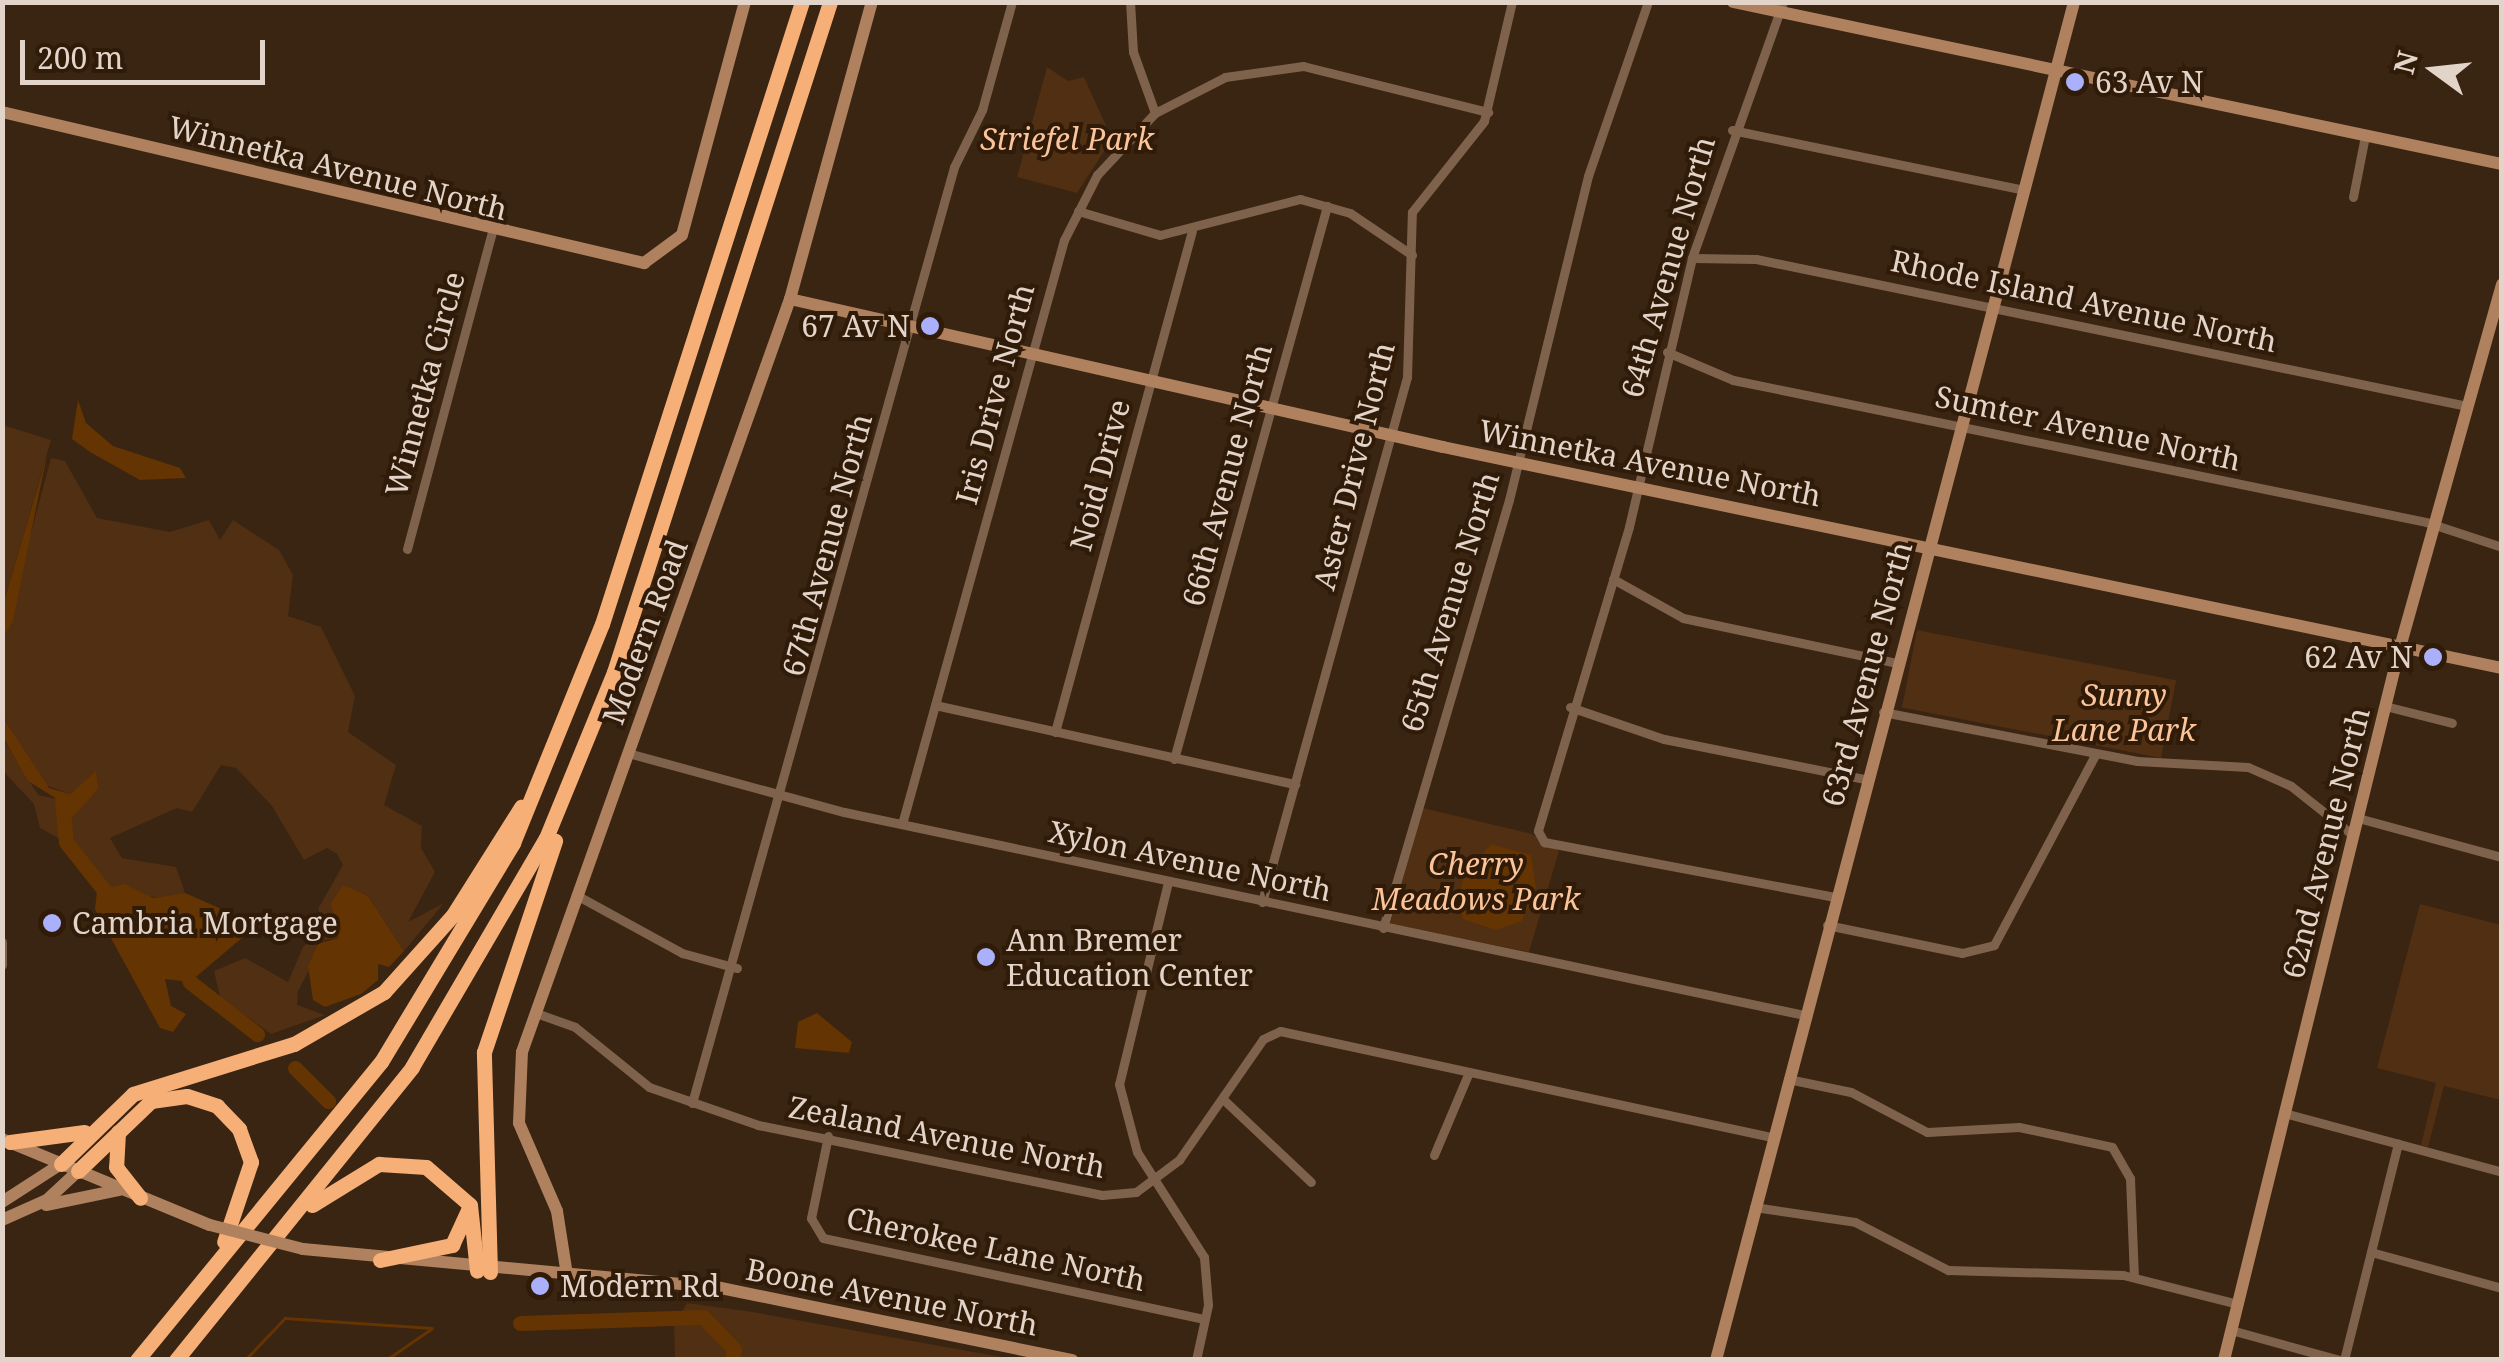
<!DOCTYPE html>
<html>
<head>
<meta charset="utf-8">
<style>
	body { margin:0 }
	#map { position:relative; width:2504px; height:1362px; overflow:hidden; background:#3a2412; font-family:"Noto Serif",serif }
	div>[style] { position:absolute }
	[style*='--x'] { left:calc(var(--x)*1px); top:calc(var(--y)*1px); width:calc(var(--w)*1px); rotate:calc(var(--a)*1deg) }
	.green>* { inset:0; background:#502f12; transform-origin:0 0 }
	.water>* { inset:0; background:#643402 }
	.stream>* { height:2.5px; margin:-1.25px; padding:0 1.25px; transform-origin:1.25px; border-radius:1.25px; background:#643402 }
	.river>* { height:15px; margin:-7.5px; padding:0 7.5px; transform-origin:7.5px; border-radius:7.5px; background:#643402 }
	.street>* { height:9px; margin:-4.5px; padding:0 4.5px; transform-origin:4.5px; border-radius:4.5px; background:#7f624c }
	.secondary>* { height:12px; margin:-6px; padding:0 6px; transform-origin:6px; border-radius:6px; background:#af815e }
	.highway>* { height:15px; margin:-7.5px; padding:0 7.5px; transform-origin:7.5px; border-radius:7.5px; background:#f6af77 }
	.secondary-bridge>* { height:12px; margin:-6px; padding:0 6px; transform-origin:6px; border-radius:6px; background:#af815e }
	.dots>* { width:28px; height:28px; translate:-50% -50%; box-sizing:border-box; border:5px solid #301a08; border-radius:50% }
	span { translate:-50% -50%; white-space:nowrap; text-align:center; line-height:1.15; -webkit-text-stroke:8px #301a08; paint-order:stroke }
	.poi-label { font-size:30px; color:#e3d4c9 }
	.left { translate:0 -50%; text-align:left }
	.right { translate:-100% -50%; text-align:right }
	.park-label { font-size:30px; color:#fbc49a; font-style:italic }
	.street-label { font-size:30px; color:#e3d4c9 }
	.frame { position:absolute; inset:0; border:5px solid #e3d4c9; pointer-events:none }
	.north { position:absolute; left:2384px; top:20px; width:100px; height:100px; -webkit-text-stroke:8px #301a08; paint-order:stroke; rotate:285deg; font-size:28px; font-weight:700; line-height:40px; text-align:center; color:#e3d4c9 }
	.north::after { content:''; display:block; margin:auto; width:35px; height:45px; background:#e3d4c9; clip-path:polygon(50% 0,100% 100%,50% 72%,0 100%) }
	.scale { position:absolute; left:20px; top:40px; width:245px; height:45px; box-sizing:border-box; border:5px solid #e3d4c9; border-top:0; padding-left:12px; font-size:30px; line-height:35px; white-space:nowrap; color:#e3d4c9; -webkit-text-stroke:8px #301a08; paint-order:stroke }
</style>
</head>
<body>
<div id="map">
	<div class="green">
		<i style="clip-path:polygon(1047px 67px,1068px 81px,1084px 77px,1112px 139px,1077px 193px,1017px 177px)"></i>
		<i style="clip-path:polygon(3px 425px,51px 440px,3px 605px)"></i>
		<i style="clip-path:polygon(51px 458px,65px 461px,97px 518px,170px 532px,209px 520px,220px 540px,233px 520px,279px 550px,293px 575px,288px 616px,321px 627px,355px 696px,348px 732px,396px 765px,384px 805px,422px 826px,421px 848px,435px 872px,408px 922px,444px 903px,404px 951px,368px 896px,342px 886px,337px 938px,325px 940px,298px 991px,297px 1005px,325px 1015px,271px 1034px,220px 997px,214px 971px,245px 958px,288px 982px,303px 947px,327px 928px,318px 909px,343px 865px,337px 854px,327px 848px,304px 860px,272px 806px,236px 768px,221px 765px,192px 812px,177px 808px,110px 838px,122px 858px,176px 867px,185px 893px,163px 899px,105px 886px,70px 841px,65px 816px,98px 789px,92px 775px,70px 794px,40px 783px,3px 716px,3px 638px)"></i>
		<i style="left:1917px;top:630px;width:264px;height:79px;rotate:11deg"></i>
		<i style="clip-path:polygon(2px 737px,38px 795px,57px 799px,62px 840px,40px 828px,34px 804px,3px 771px)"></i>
		<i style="clip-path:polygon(1423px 808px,1532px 834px,1559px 851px,1529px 952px,1390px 924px)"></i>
		<i style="clip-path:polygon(2420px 904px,2501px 925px,2501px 1100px,2444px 1086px,2428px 1147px,2421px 1145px,2436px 1083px,2377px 1068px)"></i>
		<i style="clip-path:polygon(687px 1303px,753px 1312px,1012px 1359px,675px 1359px,674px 1325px)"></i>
	</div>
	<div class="water">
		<i style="clip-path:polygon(78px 400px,86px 423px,113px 446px,180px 468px,186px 478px,140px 480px,90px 452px,72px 439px)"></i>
		<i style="clip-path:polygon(47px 455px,13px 621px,3px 638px,3px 605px)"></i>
		<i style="clip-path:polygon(2px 716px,49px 788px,70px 794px,96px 771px,98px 789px,73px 817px,57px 817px,57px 799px,28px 781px,3px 737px)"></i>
		<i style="clip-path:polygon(1491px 844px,1531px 855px,1536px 888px,1522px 921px,1496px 930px,1463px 919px,1458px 901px,1464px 874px)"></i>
		<i style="clip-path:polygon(124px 884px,154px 898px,185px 893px,249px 921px,249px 932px,190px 982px,165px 979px,171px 1006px,186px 1014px,173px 1032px,160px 1028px,95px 909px,97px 891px)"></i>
		<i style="clip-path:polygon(343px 885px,368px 896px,404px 951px,389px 967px,378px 964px,378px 980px,361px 994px,325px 1007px,313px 1000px,308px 966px,318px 944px,338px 938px,331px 903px)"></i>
		<i style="clip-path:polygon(817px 1013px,852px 1042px,849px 1053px,795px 1048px,798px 1022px)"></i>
	</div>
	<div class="stream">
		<i style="--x:245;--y:1360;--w:58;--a:-46.4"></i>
		<i style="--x:285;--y:1318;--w:147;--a:3.9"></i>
		<i style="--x:386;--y:1360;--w:55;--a:-34.6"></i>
	</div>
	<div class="river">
		<i style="--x:62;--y:800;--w:42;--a:84.6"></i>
		<i style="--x:66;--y:842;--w:73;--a:51.7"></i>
		<i style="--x:183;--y:963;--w:20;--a:70"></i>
		<i style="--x:190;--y:982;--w:85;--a:37.8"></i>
		<i style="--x:295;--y:1068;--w:47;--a:45"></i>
		<i style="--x:520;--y:1323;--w:183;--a:-1.9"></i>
		<i style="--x:703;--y:1317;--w:45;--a:45.9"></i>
		<i style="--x:734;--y:1349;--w:11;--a:100"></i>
	</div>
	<div class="street">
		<i style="--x:1783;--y:2;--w:272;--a:109.6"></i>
		<i style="--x:1692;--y:258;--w:276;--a:103.2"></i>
		<i style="--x:1629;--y:527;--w:317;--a:106.7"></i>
		<i style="--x:1538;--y:831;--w:13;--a:61"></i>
		<i style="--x:1544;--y:842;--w:296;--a:10.7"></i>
		<i style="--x:1155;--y:113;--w:79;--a:-27.2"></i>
		<i style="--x:1225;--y:77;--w:79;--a:-8"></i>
		<i style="--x:1303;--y:66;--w:191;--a:14"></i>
		<i style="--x:1732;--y:130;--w:298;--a:11.6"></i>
		<i style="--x:2353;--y:197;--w:62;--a:-78.9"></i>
		<i style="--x:1078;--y:211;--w:85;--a:16.3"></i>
		<i style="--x:1160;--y:235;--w:145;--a:-14.4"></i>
		<i style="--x:1300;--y:199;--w:52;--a:15.6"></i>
		<i style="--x:1350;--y:213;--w:75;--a:34.1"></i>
		<i style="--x:1692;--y:258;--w:64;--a:0.9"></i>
		<i style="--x:1756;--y:259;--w:726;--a:11.68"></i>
		<i style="--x:1667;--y:352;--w:72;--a:23"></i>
		<i style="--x:1733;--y:380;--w:707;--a:11.58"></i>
		<i style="--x:2426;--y:522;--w:80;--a:18.2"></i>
		<i style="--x:407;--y:549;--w:329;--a:-75"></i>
		<i style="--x:1613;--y:579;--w:80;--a:29.1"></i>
		<i style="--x:1683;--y:618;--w:218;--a:11.9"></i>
		<i style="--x:935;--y:705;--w:369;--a:12.4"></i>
		<i style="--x:2385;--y:706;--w:69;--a:14.2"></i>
		<i style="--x:1570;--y:707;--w:99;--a:18.8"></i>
		<i style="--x:1664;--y:739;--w:205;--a:11.3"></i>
		<i style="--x:1883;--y:712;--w:259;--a:10.9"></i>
		<i style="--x:2137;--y:761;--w:111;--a:3.1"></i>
		<i style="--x:2248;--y:767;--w:47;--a:23.8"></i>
		<i style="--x:2291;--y:786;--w:80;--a:38.4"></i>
		<i style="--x:1055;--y:732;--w:519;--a:-74.71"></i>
		<i style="--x:628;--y:753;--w:224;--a:15.3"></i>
		<i style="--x:844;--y:812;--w:981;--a:11.94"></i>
		<i style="--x:1174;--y:759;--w:574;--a:-74.53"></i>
		<i style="--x:2358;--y:818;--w:149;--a:15.2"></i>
		<i style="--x:902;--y:824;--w:606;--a:-74.5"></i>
		<i style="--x:1064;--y:240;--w:73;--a:-63.1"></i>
		<i style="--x:1097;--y:175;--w:85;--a:-46.9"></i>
		<i style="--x:1155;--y:113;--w:65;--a:-109.8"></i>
		<i style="--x:1133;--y:52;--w:50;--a:-93.4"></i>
		<i style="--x:1168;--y:882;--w:208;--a:103.6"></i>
		<i style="--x:1119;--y:1084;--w:70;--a:75.2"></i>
		<i style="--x:1137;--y:1152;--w:125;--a:57.5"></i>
		<i style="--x:1204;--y:1257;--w:48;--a:85.2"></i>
		<i style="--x:1208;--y:1305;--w:56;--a:102.3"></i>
		<i style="--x:578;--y:896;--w:119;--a:28.7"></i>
		<i style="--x:682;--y:953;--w:57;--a:15.3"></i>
		<i style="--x:1262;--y:902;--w:545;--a:-74.56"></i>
		<i style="--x:1407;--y:377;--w:165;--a:-88.3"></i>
		<i style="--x:1412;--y:212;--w:116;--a:-51.6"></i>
		<i style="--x:1484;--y:121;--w:122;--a:-76.8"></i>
		<i style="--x:1827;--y:925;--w:138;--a:11.7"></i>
		<i style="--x:1962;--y:953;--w:33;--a:-14"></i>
		<i style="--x:1994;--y:945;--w:217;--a:-62"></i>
		<i style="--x:1383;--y:928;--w:446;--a:-73.6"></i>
		<i style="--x:1509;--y:500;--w:333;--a:-76.3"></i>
		<i style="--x:1588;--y:176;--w:184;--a:-71"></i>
		<i style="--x:2;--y:942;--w:23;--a:90"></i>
		<i style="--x:536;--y:1013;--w:41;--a:19.7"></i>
		<i style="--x:575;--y:1027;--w:95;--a:39"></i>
		<i style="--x:649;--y:1087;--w:115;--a:19.2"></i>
		<i style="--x:758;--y:1125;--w:351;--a:11.5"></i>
		<i style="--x:1102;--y:1195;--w:34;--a:-5"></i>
		<i style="--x:1136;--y:1192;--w:54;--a:-36.7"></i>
		<i style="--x:1179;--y:1160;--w:147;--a:-55.2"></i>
		<i style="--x:1263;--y:1039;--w:19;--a:-25"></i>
		<i style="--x:1280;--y:1031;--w:502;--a:12.18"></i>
		<i style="--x:1788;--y:1079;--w:64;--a:11.7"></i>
		<i style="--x:1851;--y:1092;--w:86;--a:27.8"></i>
		<i style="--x:1927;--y:1132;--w:92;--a:-3.1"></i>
		<i style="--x:2019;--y:1127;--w:95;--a:12.1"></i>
		<i style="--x:2112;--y:1147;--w:36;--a:60"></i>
		<i style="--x:2130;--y:1178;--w:99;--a:87.7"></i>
		<i style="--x:1225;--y:1101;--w:118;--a:43.3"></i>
		<i style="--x:692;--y:1103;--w:972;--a:-74.36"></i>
		<i style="--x:954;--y:167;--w:64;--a:-63.8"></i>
		<i style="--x:982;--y:110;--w:112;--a:-74.5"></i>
		<i style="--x:2284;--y:1113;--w:226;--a:15.1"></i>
		<i style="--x:828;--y:1136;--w:84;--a:101.7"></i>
		<i style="--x:811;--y:1218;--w:23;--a:59"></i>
		<i style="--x:823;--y:1238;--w:390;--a:12"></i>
		<i style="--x:1434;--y:1155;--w:90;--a:-67.1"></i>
		<i style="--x:1754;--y:1207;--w:102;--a:8.4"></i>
		<i style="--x:1855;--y:1222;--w:105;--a:27.3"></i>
		<i style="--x:1948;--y:1270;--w:175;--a:1.6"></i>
		<i style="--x:2123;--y:1275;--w:119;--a:14.2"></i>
		<i style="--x:2371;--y:1252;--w:136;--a:15.4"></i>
		<i style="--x:2231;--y:1330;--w:112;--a:15.5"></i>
		<i style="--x:2344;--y:1360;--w:223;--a:-76"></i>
	</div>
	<div class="secondary">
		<i style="--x:1733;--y:2;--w:786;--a:11.9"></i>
		<i style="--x:2;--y:112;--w:660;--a:13.24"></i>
		<i style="--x:644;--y:263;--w:47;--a:-36.4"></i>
		<i style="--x:682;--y:235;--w:241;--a:-74.9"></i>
		<i style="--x:790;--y:299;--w:670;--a:12.77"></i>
		<i style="--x:1443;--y:447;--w:1082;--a:11.79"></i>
		<i style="--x:2;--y:1139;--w:225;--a:22.5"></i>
		<i style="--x:2;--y:1202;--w:70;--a:-32.8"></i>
		<i style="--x:46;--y:1205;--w:75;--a:-11.6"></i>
		<i style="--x:2;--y:1220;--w:49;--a:-24"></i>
		<i style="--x:47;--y:1200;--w:42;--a:-43.1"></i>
		<i style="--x:303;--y:1249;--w:415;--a:5.3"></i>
		<i style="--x:716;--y:1287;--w:364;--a:11.6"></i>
		<i style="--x:567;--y:1275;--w:65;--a:-98.9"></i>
		<i style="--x:557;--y:1211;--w:96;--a:-113.4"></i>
		<i style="--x:519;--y:1123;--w:71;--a:-87.6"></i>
		<i style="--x:522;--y:1052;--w:799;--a:-70.41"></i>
		<i style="--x:790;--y:299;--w:308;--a:-74.6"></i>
		<i style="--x:1716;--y:1360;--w:1404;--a:-75.23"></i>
		<i style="--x:2224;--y:1360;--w:730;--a:-76.14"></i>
		<i style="--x:2399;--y:651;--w:381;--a:-74.3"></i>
	</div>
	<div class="highway">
		<i style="--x:118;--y:1132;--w:35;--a:93"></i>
		<i style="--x:116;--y:1167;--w:39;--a:52"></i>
		<i style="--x:10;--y:1142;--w:75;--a:-7.7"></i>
		<i style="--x:61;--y:1164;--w:100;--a:-44.2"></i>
		<i style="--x:133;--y:1094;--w:169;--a:-17.3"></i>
		<i style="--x:294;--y:1044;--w:104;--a:-30"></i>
		<i style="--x:384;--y:992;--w:103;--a:-48.1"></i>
		<i style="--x:453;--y:915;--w:128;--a:-57.8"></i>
		<i style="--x:78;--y:1171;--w:101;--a:-43.8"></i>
		<i style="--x:151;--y:1101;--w:36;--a:-8"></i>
		<i style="--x:187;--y:1096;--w:32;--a:18"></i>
		<i style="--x:217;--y:1106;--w:32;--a:46"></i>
		<i style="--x:239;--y:1129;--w:35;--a:70"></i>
		<i style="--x:251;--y:1162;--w:84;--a:108.6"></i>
		<i style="--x:312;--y:1205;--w:79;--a:-31.5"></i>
		<i style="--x:379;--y:1164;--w:47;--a:3.7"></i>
		<i style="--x:426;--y:1167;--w:58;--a:40.8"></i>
		<i style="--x:470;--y:1205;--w:66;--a:83.9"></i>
		<i style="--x:380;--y:1260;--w:74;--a:-11.8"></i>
		<i style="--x:452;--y:1245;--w:41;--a:-65.3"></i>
		<i style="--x:490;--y:1272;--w:220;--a:-91.6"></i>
		<i style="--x:484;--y:1052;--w:223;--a:-71.4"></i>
		<i style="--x:137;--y:1360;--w:385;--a:-50.7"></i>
		<i style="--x:381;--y:1062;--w:256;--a:-58.9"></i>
		<i style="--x:513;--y:843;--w:236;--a:-67.9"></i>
		<i style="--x:602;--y:624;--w:653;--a:-72.18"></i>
		<i style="--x:176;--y:1360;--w:376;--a:-51.1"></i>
		<i style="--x:412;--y:1067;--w:265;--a:-59.7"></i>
		<i style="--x:546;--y:838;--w:179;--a:-67.7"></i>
		<i style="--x:614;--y:672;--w:704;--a:-72.13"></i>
	</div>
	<div class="secondary-bridge">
		<i style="--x:210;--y:1225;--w:96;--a:14.5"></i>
	</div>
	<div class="dots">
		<i style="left:2075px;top:82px;background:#aab0fb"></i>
		<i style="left:930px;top:326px;background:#aab0fb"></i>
		<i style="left:2433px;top:657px;background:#aab0fb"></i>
		<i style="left:52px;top:923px;background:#aab0fb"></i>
		<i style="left:986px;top:957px;background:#aab0fb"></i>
		<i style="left:540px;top:1286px;background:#aab0fb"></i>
	</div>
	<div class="poi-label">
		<span class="left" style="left:2095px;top:82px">63 Av N</span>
		<span class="right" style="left:910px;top:326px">67 Av N</span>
		<span class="right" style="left:2413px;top:657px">62 Av N</span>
		<span class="left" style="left:72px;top:923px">Cambria Mortgage</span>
		<span class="left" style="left:1006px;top:957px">Ann Bremer<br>Education Center</span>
		<span class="left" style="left:560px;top:1286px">Modern Rd</span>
	</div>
	<div class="park-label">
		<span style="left:1067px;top:139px">Striefel Park</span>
		<span style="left:2124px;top:712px">Sunny<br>Lane Park</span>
		<span style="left:1476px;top:881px">Cherry<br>Meadows Park</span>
	</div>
	<div class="street-label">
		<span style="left:338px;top:168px;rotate:14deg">Winnetka Avenue North</span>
		<span style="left:1668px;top:267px;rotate:-74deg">64th Avenue North</span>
		<span style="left:2084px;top:301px;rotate:12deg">Rhode Island Avenue North</span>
		<span style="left:425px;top:384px;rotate:-75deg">Winnetka Circle</span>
		<span style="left:995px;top:394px;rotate:-75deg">Iris Drive North</span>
		<span style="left:2088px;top:428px;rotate:12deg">Sumter Avenue North</span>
		<span style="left:1650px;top:463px;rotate:11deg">Winnetka Avenue North</span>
		<span style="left:1354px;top:466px;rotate:-76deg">Aster Drive North</span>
		<span style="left:1100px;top:475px;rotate:-75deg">Noid Drive</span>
		<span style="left:1227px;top:475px;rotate:-75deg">66th Avenue North</span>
		<span style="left:827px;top:545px;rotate:-75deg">67th Avenue North</span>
		<span style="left:1450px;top:602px;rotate:-73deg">65th Avenue North</span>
		<span style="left:645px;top:632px;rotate:-70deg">Modern Road</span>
		<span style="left:1867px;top:674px;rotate:-75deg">63rd Avenue North</span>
		<span style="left:2326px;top:843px;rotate:-76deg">62nd Avenue North</span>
		<span style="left:1190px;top:861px;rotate:12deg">Xylon Avenue North</span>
		<span style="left:947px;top:1137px;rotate:11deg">Zealand Avenue North</span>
		<span style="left:996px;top:1249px;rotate:12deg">Cherokee Lane North</span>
		<span style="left:892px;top:1297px;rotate:11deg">Boone Avenue North</span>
	</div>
	<div class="frame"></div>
	<div class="north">N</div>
	<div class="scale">200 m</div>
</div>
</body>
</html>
